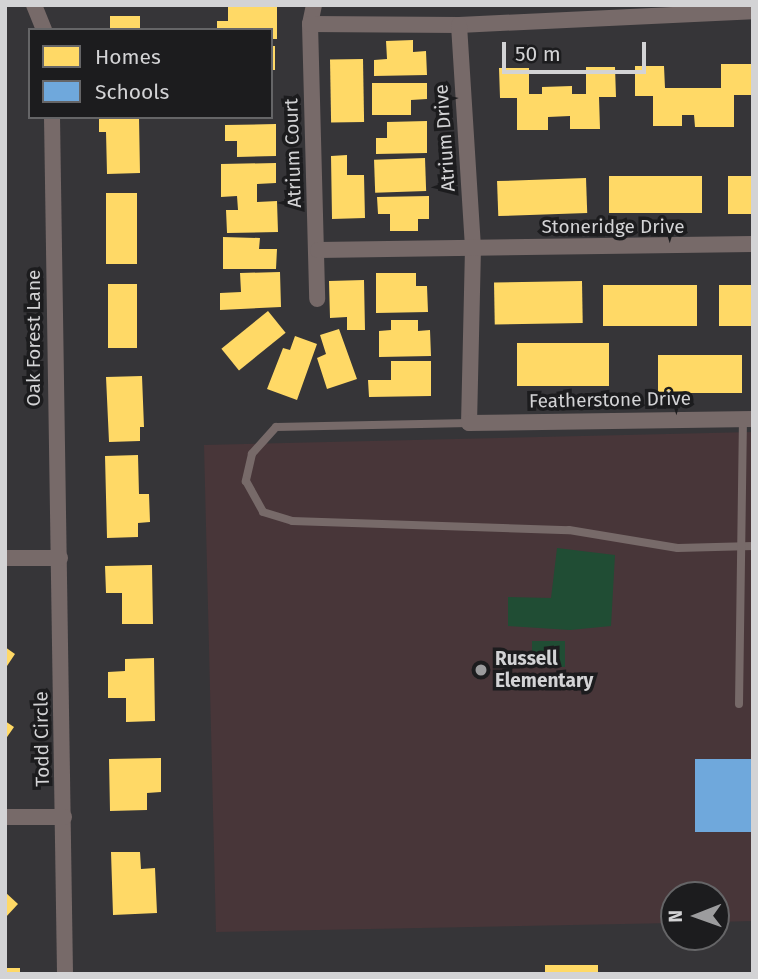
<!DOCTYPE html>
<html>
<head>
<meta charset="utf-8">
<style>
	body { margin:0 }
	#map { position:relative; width:758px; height:979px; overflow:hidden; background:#363538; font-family:"Fira Sans",sans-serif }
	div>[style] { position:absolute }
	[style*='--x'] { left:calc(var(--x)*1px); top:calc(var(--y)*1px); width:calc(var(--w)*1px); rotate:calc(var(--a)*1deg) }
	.education>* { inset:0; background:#483639 }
	.green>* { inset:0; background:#204d34; transform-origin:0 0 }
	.homes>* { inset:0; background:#ffd966; transform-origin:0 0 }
	.schools>* { inset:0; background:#6fa8dc; transform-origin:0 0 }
	.lane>* { height:8px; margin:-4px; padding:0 4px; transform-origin:4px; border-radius:4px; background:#776a69 }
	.street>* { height:16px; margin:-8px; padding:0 8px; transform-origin:8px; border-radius:8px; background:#776a69 }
	.dots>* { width:19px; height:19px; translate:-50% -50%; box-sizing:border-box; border:4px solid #1c1c1e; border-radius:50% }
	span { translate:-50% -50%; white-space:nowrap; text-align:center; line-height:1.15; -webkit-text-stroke:7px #1c1c1e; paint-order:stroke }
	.street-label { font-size:19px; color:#d3d3d5 }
	.poi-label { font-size:19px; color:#d3d3d5; font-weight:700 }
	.left { translate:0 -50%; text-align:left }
	.frame { position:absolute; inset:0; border:7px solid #d3d3d5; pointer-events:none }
	.legend { position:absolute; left:28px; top:28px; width:245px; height:91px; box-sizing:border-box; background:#1c1c1e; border:2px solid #656567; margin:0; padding:9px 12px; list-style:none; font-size:21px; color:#d3d3d5 }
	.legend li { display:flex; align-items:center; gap:14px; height:35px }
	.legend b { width:35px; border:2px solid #656567 }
	.north { position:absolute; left:660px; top:881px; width:70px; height:70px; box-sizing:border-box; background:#1c1c1e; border:2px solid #656567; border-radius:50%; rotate:269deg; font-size:19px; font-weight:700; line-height:28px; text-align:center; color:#d3d3d5 }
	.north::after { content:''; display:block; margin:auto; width:24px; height:32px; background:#9c9c9e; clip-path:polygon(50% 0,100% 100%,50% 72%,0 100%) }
	.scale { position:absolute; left:502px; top:42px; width:144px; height:32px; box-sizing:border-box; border:4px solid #d3d3d5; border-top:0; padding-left:9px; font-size:21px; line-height:24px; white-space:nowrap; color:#d3d3d5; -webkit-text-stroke:5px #1c1c1e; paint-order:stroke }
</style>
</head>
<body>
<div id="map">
	<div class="education">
		<i style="clip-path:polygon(753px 432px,753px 921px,716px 922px,716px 895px,674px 895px,674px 923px,216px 932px,204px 445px)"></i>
	</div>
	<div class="green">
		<i style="clip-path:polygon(557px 548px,615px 555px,611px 626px,570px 630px,508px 626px,508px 597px,551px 598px)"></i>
		<i style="left:532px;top:641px;width:33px;height:26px"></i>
	</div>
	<div class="homes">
		<i style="clip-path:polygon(228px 6px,277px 6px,277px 39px,271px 39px,271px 30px,217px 30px,217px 21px,228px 21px)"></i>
		<i style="left:110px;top:16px;width:30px;height:14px"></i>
		<i style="clip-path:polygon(413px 40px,413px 52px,426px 51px,427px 75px,374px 76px,374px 60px,387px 59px,386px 41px)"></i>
		<i style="left:271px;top:46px;width:4px;height:24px"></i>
		<i style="left:363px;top:59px;width:63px;height:33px;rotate:89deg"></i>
		<i style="clip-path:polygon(721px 64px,751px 64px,751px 95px,734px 95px,734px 127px,695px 127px,694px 115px,682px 115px,682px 126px,653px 126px,653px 96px,635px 96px,635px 66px,664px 66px,665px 88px,721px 88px)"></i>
		<i style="clip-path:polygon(586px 67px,615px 67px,616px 97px,599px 97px,600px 129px,570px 129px,570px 116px,548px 117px,548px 130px,517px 130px,517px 98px,500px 98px,499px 68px,529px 68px,529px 94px,542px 94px,542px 87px,572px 86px,572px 94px,586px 94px)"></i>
		<i style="clip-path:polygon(372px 83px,427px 83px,427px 99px,411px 100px,411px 115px,372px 115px)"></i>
		<i style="clip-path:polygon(99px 117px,139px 117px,140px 173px,107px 174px,106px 132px,99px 132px)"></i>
		<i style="clip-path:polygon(427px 121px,427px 153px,376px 154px,376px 138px,387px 138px,387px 122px)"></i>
		<i style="clip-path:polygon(276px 124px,276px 156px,237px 157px,237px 141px,225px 141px,225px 125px)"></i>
		<i style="clip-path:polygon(347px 155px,347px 175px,364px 175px,365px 218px,332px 219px,331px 156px)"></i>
		<i style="left:425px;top:158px;width:33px;height:51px;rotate:88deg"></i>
		<i style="clip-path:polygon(276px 163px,276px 183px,257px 184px,257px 202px,277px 201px,278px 232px,227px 233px,226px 210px,238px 210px,237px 196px,221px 197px,221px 164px)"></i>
		<i style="left:609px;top:176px;width:93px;height:37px"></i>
		<i style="left:753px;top:176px;width:38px;height:25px;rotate:90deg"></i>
		<i style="left:586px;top:178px;width:35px;height:89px;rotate:88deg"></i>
		<i style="left:106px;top:193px;width:31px;height:71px"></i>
		<i style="clip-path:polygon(429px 196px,429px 219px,418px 219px,418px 231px,390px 231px,390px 214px,378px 214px,377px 197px)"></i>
		<i style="clip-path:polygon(223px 237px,260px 238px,259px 249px,277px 249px,276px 269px,223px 269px)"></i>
		<i style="clip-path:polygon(280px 272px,281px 307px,220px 310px,220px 293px,241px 292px,240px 273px)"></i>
		<i style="clip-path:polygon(376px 273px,416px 273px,416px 286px,427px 286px,428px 312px,376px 313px)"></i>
		<i style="clip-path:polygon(364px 280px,365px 330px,347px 330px,347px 317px,330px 318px,329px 281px)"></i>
		<i style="left:582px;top:281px;width:42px;height:88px;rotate:89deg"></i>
		<i style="left:108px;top:284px;width:29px;height:64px"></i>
		<i style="left:697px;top:285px;width:41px;height:94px;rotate:90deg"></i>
		<i style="left:719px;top:285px;width:34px;height:41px"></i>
		<i style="left:268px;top:311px;width:28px;height:60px;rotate:51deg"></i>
		<i style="clip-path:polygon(391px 320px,418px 320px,418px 331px,430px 330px,431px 356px,379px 357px,379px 331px,391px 330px)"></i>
		<i style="clip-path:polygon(339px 329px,357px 379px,327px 389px,317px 358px,326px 354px,320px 335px)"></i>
		<i style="clip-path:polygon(295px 336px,317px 344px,297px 400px,267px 389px,283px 348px,290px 350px)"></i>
		<i style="left:609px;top:343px;width:43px;height:92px;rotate:90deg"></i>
		<i style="left:658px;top:355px;width:84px;height:38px"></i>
		<i style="clip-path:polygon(391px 361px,431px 361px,431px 396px,369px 397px,368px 380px,391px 380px)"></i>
		<i style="clip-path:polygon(142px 376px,144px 427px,140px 427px,140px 441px,109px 442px,106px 377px)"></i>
		<i style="clip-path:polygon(138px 455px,139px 494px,149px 494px,150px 522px,138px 523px,138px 537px,107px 538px,105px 456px)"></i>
		<i style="clip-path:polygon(152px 565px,153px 624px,122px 624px,122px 593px,106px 593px,105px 566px)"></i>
		<i style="clip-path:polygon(5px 647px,15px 654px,5px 669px)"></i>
		<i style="clip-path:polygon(154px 658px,155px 721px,126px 722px,126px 698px,108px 698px,108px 672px,125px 671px,125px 659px)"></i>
		<i style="clip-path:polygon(5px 721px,14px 727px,5px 740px)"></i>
		<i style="clip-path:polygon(161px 758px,161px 792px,147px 793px,147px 810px,110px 811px,109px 759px)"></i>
		<i style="clip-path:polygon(111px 852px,140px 852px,141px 869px,155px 868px,157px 913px,113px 915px)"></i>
		<i style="clip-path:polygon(5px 892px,18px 904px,5px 918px)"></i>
		<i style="left:598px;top:965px;width:9px;height:53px;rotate:90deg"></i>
		<i style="left:5px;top:968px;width:15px;height:6px"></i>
	</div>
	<div class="schools">
		<i style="left:753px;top:759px;width:73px;height:58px;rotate:90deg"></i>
	</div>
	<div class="lane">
		<i style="--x:469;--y:423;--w:193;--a:178.8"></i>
		<i style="--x:276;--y:427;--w:36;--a:132"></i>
		<i style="--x:252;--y:454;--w:28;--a:103"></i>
		<i style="--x:246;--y:481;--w:35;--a:61"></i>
		<i style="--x:263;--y:512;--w:30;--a:17"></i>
		<i style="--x:292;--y:521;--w:277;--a:1.9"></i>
		<i style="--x:569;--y:530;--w:110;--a:9.4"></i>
		<i style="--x:678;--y:548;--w:75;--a:-1.5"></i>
		<i style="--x:739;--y:704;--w:285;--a:-89.2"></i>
	</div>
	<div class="street">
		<i style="--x:34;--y:5;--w:27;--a:68"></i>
		<i style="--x:314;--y:5;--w:19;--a:102"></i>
		<i style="--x:310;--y:24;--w:275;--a:88.5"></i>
		<i style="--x:310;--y:24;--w:149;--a:0.4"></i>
		<i style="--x:459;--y:25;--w:294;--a:-2.7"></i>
		<i style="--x:459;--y:25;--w:223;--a:86.4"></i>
		<i style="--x:473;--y:248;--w:175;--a:91.3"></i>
		<i style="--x:469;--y:423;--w:284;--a:-0.8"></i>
		<i style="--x:52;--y:117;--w:857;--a:89.13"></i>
		<i style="--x:318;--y:250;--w:435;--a:-0.8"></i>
		<i style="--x:5;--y:558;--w:55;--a:0"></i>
		<i style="--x:5;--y:817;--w:59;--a:0"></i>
	</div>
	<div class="dots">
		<i style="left:481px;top:670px;background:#9c9c9e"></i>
	</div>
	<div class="street-label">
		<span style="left:445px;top:138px;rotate:-94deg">Atrium Drive</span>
		<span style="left:293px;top:153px;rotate:-92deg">Atrium Court</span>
		<span style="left:613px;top:227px">Stoneridge Drive</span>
		<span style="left:34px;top:338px;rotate:-90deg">Oak Forest Lane</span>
		<span style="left:610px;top:400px;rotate:-1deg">Featherstone Drive</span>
		<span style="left:42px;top:739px;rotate:-91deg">Todd Circle</span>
	</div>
	<div class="poi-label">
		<span class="left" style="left:495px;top:670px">Russell<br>Elementary</span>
	</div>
	<div class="frame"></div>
	<ul class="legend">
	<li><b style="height:19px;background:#ffd966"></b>Homes</li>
	<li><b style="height:19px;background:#6fa8dc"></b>Schools</li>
	</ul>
	<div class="north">N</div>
	<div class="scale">50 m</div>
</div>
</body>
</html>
